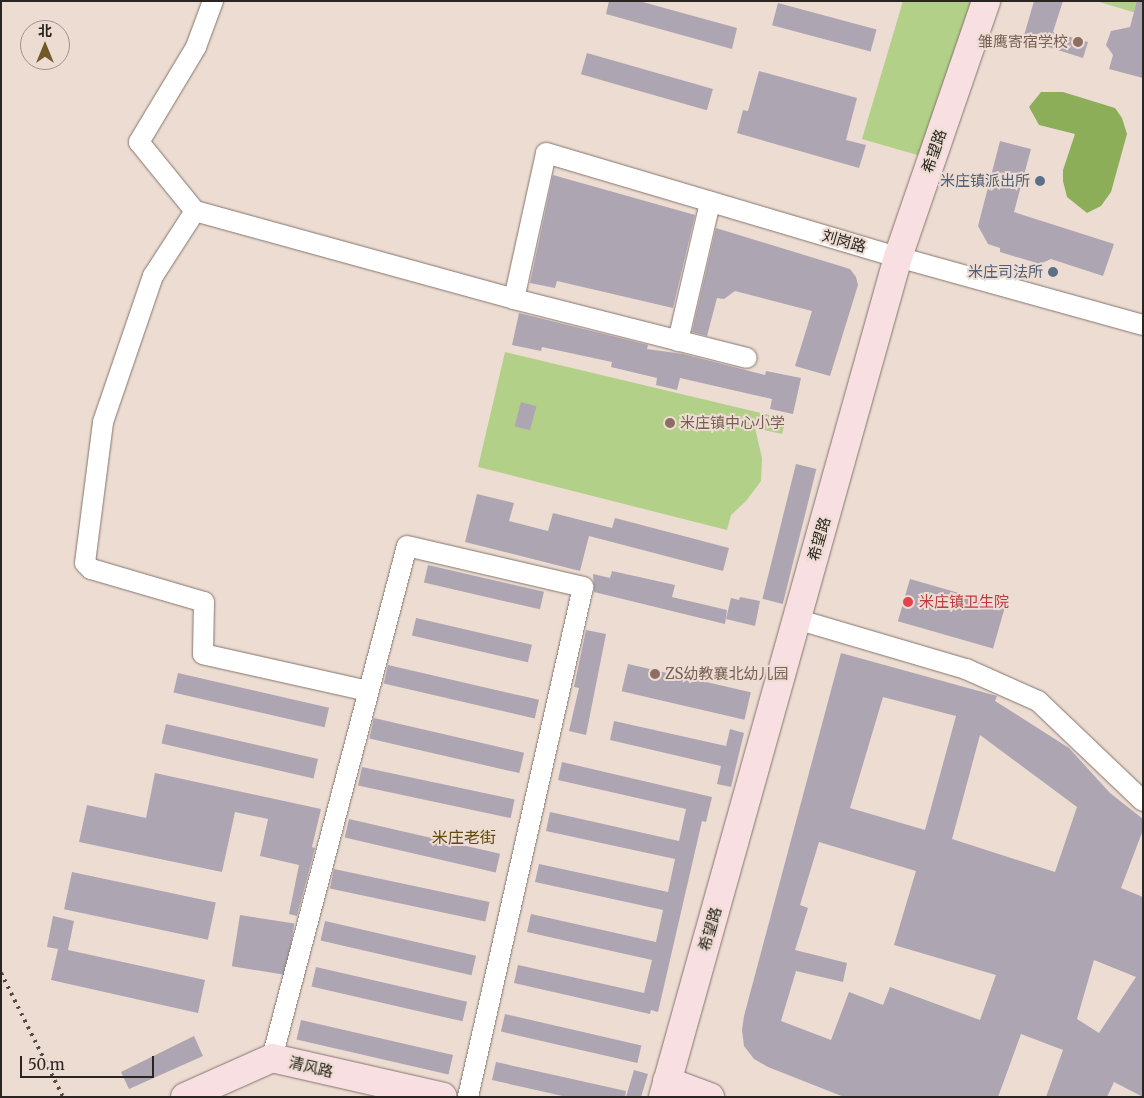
<!DOCTYPE html>
<html>
<head>
<meta charset="utf-8">
<style>
	body { margin:0 }
	#map { position:relative; width:1144px; height:1098px; overflow:hidden; background:#ecdcd2; font-family:Merriweather,"Noto Sans SC",serif }
	div>[style] { position:absolute }
	[style*='--x'] { left:calc(var(--x)*1px); top:calc(var(--y)*1px); width:calc(var(--w)*1px); rotate:calc(var(--a)*1deg) }
	.green>* { inset:0; background:#b2d088 }
	.forest>* { inset:0; background:#8dae59 }
	.building>* { inset:0; background:#aea5b3; transform-origin:0 0 }
	.roads { filter:drop-shadow(0 0 1px #84756c) drop-shadow(0 0 1px #84756c) }
	.street>* { height:20px; margin:-10px; padding:0 10px; transform-origin:10px; border-radius:10px; background:#fff }
	.secondary>* { height:28px; margin:-14px; padding:0 14px; transform-origin:14px; border-radius:14px; background:#f7dfe2 }
	.rail>* { height:4px; margin-top:-2px; transform-origin:0; background:repeating-linear-gradient(90deg,#524b46 0 2.5px,transparent 0 7.5px) }
	.dots>* { width:14px; height:14px; translate:-50% -50%; box-sizing:border-box; border:2px solid #ecdcd2; border-radius:50% }
	span { translate:-50% -50%; white-space:nowrap; text-align:center; line-height:1.15; -webkit-text-stroke:4px #ecdcd2; paint-order:stroke }
	.education-label { font-size:15px; color:#785e54 }
	.right { translate:-100% -50%; text-align:right }
	.left { translate:0 -50%; text-align:left }
	.street-label { font-size:15px; color:#2a2521 }
	.service-label { font-size:15px; color:#4e5e75 }
	.health-label { font-size:15px; color:#be3a42 }
	.neighbourhood-label { font-size:16px; color:#644a0f }
	.frame { position:absolute; inset:0; border:2px solid #2a2521; pointer-events:none }
	.north { position:absolute; left:20px; top:20px; width:50px; height:50px; box-sizing:border-box; background:#ecdcd2; border:1px solid #9e938b; border-radius:50%; rotate:0deg; font-size:14px; font-weight:700; line-height:20px; text-align:center; color:#2a2521 }
	.north::after { content:''; display:block; margin:auto; width:18px; height:22px; background:#71592a; clip-path:polygon(50% 0,100% 100%,50% 72%,0 100%) }
	.scale { position:absolute; left:20px; top:1056px; width:134px; height:22px; box-sizing:border-box; border:2px solid #2a2521; border-top:0; padding-left:6px; font-size:15px; line-height:18px; white-space:nowrap; color:#2a2521; -webkit-text-stroke:4px #ecdcd2; paint-order:stroke }
</style>
</head>
<body>
<div id="map">
	<div class="green">
		<i style="clip-path:polygon(903px 1px,986px 1px,931px 159px,862px 139px)"></i>
		<i style="clip-path:polygon(1096px 1px,1143px 1px,1143px 15px)"></i>
		<i style="clip-path:polygon(505px 352px,786px 419px,782px 434px,755px 428px,762px 458px,761px 481px,746px 501px,731px 515px,727px 530px,478px 467px)"></i>
	</div>
	<div class="forest">
		<i style="clip-path:polygon(1041px 92px,1063px 92px,1115px 108px,1122px 118px,1127px 134px,1111px 192px,1101px 206px,1087px 213px,1067px 197px,1063px 181px,1063px 170px,1075px 134px,1039px 125px,1029px 107px)"></i>
	</div>
	<div class="building">
		<i style="clip-path:polygon(609px 1px,639px 1px,737px 28px,732px 49px,606px 14px)"></i>
		<i style="clip-path:polygon(1034px 1px,1063px 1px,1053px 32px,1088px 42px,1083px 58px,1023px 39px)"></i>
		<i style="clip-path:polygon(1137px 1px,1143px 1px,1143px 78px,1109px 69px,1113px 55px,1106px 45px,1111px 31px,1130px 27px)"></i>
		<i style="left:778px;top:3px;width:102px;height:23px;rotate:15deg"></i>
		<i style="left:587px;top:53px;width:131px;height:22px;rotate:16deg"></i>
		<i style="clip-path:polygon(759px 71px,857px 98px,846px 140px,866px 145px,859px 168px,737px 133px,743px 110px,748px 111px)"></i>
		<i style="clip-path:polygon(1000px 141px,1031px 149px,1014px 212px,1114px 244px,1103px 276px,1051px 259px,1040px 264px,1000px 252px,1000px 248px,988px 244px,978px 226px)"></i>
		<i style="clip-path:polygon(553px 175px,695px 215px,673px 308px,557px 281px,555px 288px,530px 283px)"></i>
		<i style="clip-path:polygon(716px 228px,850px 269px,856px 277px,858px 285px,830px 376px,795px 366px,812px 311px,735px 291px,724px 299px,717px 298px,707px 336px,692px 332px)"></i>
		<i style="clip-path:polygon(519px 313px,648px 345px,647px 349px,683px 354px,765px 375px,766px 371px,801px 378px,793px 414px,770px 409px,772px 399px,680px 378px,677px 390px,656px 385px,657px 378px,611px 367px,612px 362px,542px 347px,541px 351px,512px 345px)"></i>
		<i style="left:521px;top:402px;width:16px;height:25px;rotate:15deg"></i>
		<i style="left:796px;top:464px;width:21px;height:139px;rotate:14deg"></i>
		<i style="clip-path:polygon(477px 494px,514px 503px,509px 521px,548px 531px,553px 513px,612px 528px,615px 518px,729px 548px,723px 571px,589px 536px,580px 571px,465px 542px)"></i>
		<i style="left:428px;top:565px;width:119px;height:18px;rotate:13deg"></i>
		<i style="clip-path:polygon(612px 571px,675px 585px,672px 597px,727px 610px,725px 624px,594px 592px,593px 574px,610px 578px)"></i>
		<i style="left:910px;top:579px;width:99px;height:44px;rotate:16deg"></i>
		<i style="clip-path:polygon(740px 597px,760px 601px,755px 626px,726px 619px,731px 598px,739px 600px)"></i>
		<i style="left:416px;top:618px;width:119px;height:18px;rotate:13deg"></i>
		<i style="clip-path:polygon(586px 630px,606px 634px,586px 735px,569px 731px,579px 688px,574px 687px)"></i>
		<i style="clip-path:polygon(evenodd,841px 653px,997px 696px,995px 701px,1069px 748px,1110px 793px,1143px 819px,1143px 830px,1121px 888px,1143px 897px,1143px 1097px,1114px 1082px,1107px 1097px,1046px 1097px,1063px 1050px,1021px 1034px,998px 1097px,844px 1097px,768px 1067px,754px 1059px,744px 1046px,742px 1030px,744px 1016px,841px 653px,883px 697px,956px 716px,925px 830px,850px 808px,883px 697px,841px 653px,980px 735px,1077px 807px,1055px 872px,952px 839px,980px 735px,841px 653px,819px 842px,916px 871px,894px 945px,996px 975px,980px 1020px,890px 987px,883px 1005px,849px 992px,831px 1040px,781px 1021px,796px 971px,843px 982px,847px 963px,795px 950px,808px 908px,800px 905px,819px 842px,841px 653px,1094px 960px,1136px 977px,1099px 1033px,1077px 1019px,1094px 960px)"></i>
		<i style="left:628px;top:664px;width:126px;height:28px;rotate:13deg"></i>
		<i style="left:388px;top:665px;width:155px;height:19px;rotate:13deg"></i>
		<i style="left:178px;top:673px;width:155px;height:20px;rotate:13deg"></i>
		<i style="left:374px;top:718px;width:154px;height:21px;rotate:13deg"></i>
		<i style="clip-path:polygon(614px 721px,726px 746px,730px 729px,744px 733px,731px 787px,717px 784px,721px 766px,610px 740px)"></i>
		<i style="left:166px;top:724px;width:156px;height:20px;rotate:13deg"></i>
		<i style="clip-path:polygon(562px 762px,712px 797px,706px 822px,702px 821px,658px 1012px,651px 1010px,650px 1014px,514px 983px,518px 965px,644px 993px,652px 960px,527px 932px,531px 914px,656px 942px,663px 910px,535px 882px,539px 864px,668px 892px,675px 859px,546px 831px,550px 812px,679px 841px,686px 809px,558px 780px)"></i>
		<i style="left:362px;top:767px;width:156px;height:19px;rotate:12deg"></i>
		<i style="clip-path:polygon(155px 773px,321px 809px,312px 847px,315px 848px,297px 916px,289px 914px,299px 865px,260px 856px,268px 819px,235px 812px,222px 872px,79px 842px,87px 805px,146px 818px)"></i>
		<i style="left:349px;top:819px;width:155px;height:19px;rotate:13deg"></i>
		<i style="left:334px;top:869px;width:159px;height:20px;rotate:12deg"></i>
		<i style="left:72px;top:872px;width:147px;height:38px;rotate:12deg"></i>
		<i style="left:240px;top:915px;width:55px;height:52px;rotate:9deg"></i>
		<i style="clip-path:polygon(53px 916px,74px 921px,68px 950px,205px 980px,198px 1013px,51px 980px,58px 949px,47px 947px)"></i>
		<i style="left:325px;top:921px;width:155px;height:20px;rotate:13deg"></i>
		<i style="left:316px;top:967px;width:155px;height:20px;rotate:13deg"></i>
		<i style="left:505px;top:1014px;width:140px;height:18px;rotate:13deg"></i>
		<i style="left:301px;top:1020px;width:156px;height:20px;rotate:13deg"></i>
		<i style="clip-path:polygon(194px 1036px,203px 1056px,129px 1089px,121px 1072px)"></i>
		<i style="clip-path:polygon(496px 1062px,626px 1091px,625px 1097px,567px 1097px,492px 1080px)"></i>
		<i style="clip-path:polygon(634px 1070px,648px 1074px,641px 1097px,626px 1097px)"></i>
	</div>
	<div class="roads">
		<div class="street">
			<i style="--x:195;--y:211;--w:89;--a:-129.1"></i>
			<i style="--x:139;--y:142;--w:111;--a:-59"></i>
			<i style="--x:196;--y:47;--w:49;--a:-69.7"></i>
			<i style="--x:514;--y:299;--w:240;--a:14.2"></i>
			<i style="--x:678;--y:341;--w:143;--a:-77"></i>
			<i style="--x:796;--y:619;--w:177;--a:16.4"></i>
			<i style="--x:966;--y:669;--w:79;--a:24"></i>
			<i style="--x:1038;--y:701;--w:145;--a:43.6"></i>
			<i style="--x:368;--y:691;--w:169;--a:-167.4"></i>
			<i style="--x:203;--y:654;--w:52;--a:-88.9"></i>
			<i style="--x:204;--y:602;--w:118;--a:-163.7"></i>
			<i style="--x:91;--y:569;--w:8;--a:-135"></i>
			<i style="--x:85;--y:563;--w:142;--a:-82.7"></i>
			<i style="--x:103;--y:422;--w:154;--a:-71.1"></i>
			<i style="--x:153;--y:276;--w:77;--a:-57.1"></i>
			<i style="--x:195;--y:211;--w:331;--a:15.4"></i>
			<i style="--x:514;--y:299;--w:149;--a:-77.6"></i>
			<i style="--x:546;--y:153;--w:367;--a:16.5"></i>
			<i style="--x:898;--y:257;--w:254;--a:15.5"></i>
			<i style="--x:272;--y:1058;--w:529;--a:-75.23"></i>
			<i style="--x:407;--y:546;--w:181;--a:13.1"></i>
			<i style="--x:583;--y:587;--w:523;--a:102.71"></i>
		</div>
		<div class="secondary">
			<i style="--x:667;--y:1081;--w:46;--a:20.4"></i>
			<i style="--x:185;--y:1097;--w:95;--a:-24.1"></i>
			<i style="--x:272;--y:1058;--w:175;--a:12.8"></i>
			<i style="--x:663;--y:1097;--w:872;--a:-74.37"></i>
			<i style="--x:898;--y:257;--w:271;--a:-71"></i>
		</div>
	</div>
	<div class="rail">
		<i style="--x:1;--y:973;--w:139;--a:63.4"></i>
	</div>
	<div class="dots">
		<i style="left:1078px;top:42px;background:#8d6e63"></i>
		<i style="left:1040px;top:181px;background:#5c6f8a"></i>
		<i style="left:1053px;top:272px;background:#5c6f8a"></i>
		<i style="left:670px;top:423px;background:#8d6e63"></i>
		<i style="left:908px;top:602px;background:#e0444e"></i>
		<i style="left:655px;top:674px;background:#8d6e63"></i>
	</div>
	<div class="education-label">
		<span class="right" style="left:1068px;top:42px">雏鹰寄宿学校</span>
		<span class="left" style="left:680px;top:423px">米庄镇中心小学</span>
		<span class="left" style="left:665px;top:674px">ZS幼教襄北幼儿园</span>
	</div>
	<div class="street-label">
		<span style="left:934px;top:151px;rotate:-71deg">希望路</span>
		<span style="left:844px;top:241px;rotate:16deg">刘岗路</span>
		<span style="left:819px;top:539px;rotate:-74deg">希望路</span>
		<span style="left:710px;top:929px;rotate:-74deg">希望路</span>
		<span style="left:311px;top:1067px;rotate:13deg">清风路</span>
	</div>
	<div class="service-label">
		<span class="right" style="left:1030px;top:181px">米庄镇派出所</span>
		<span class="right" style="left:1043px;top:272px">米庄司法所</span>
	</div>
	<div class="health-label">
		<span class="left" style="left:919px;top:602px">米庄镇卫生院</span>
	</div>
	<div class="neighbourhood-label">
		<span style="left:464px;top:837px">米庄老街</span>
	</div>
	<div class="frame"></div>
	<div class="north">北</div>
	<div class="scale">50 m</div>
</div>
</body>
</html>
